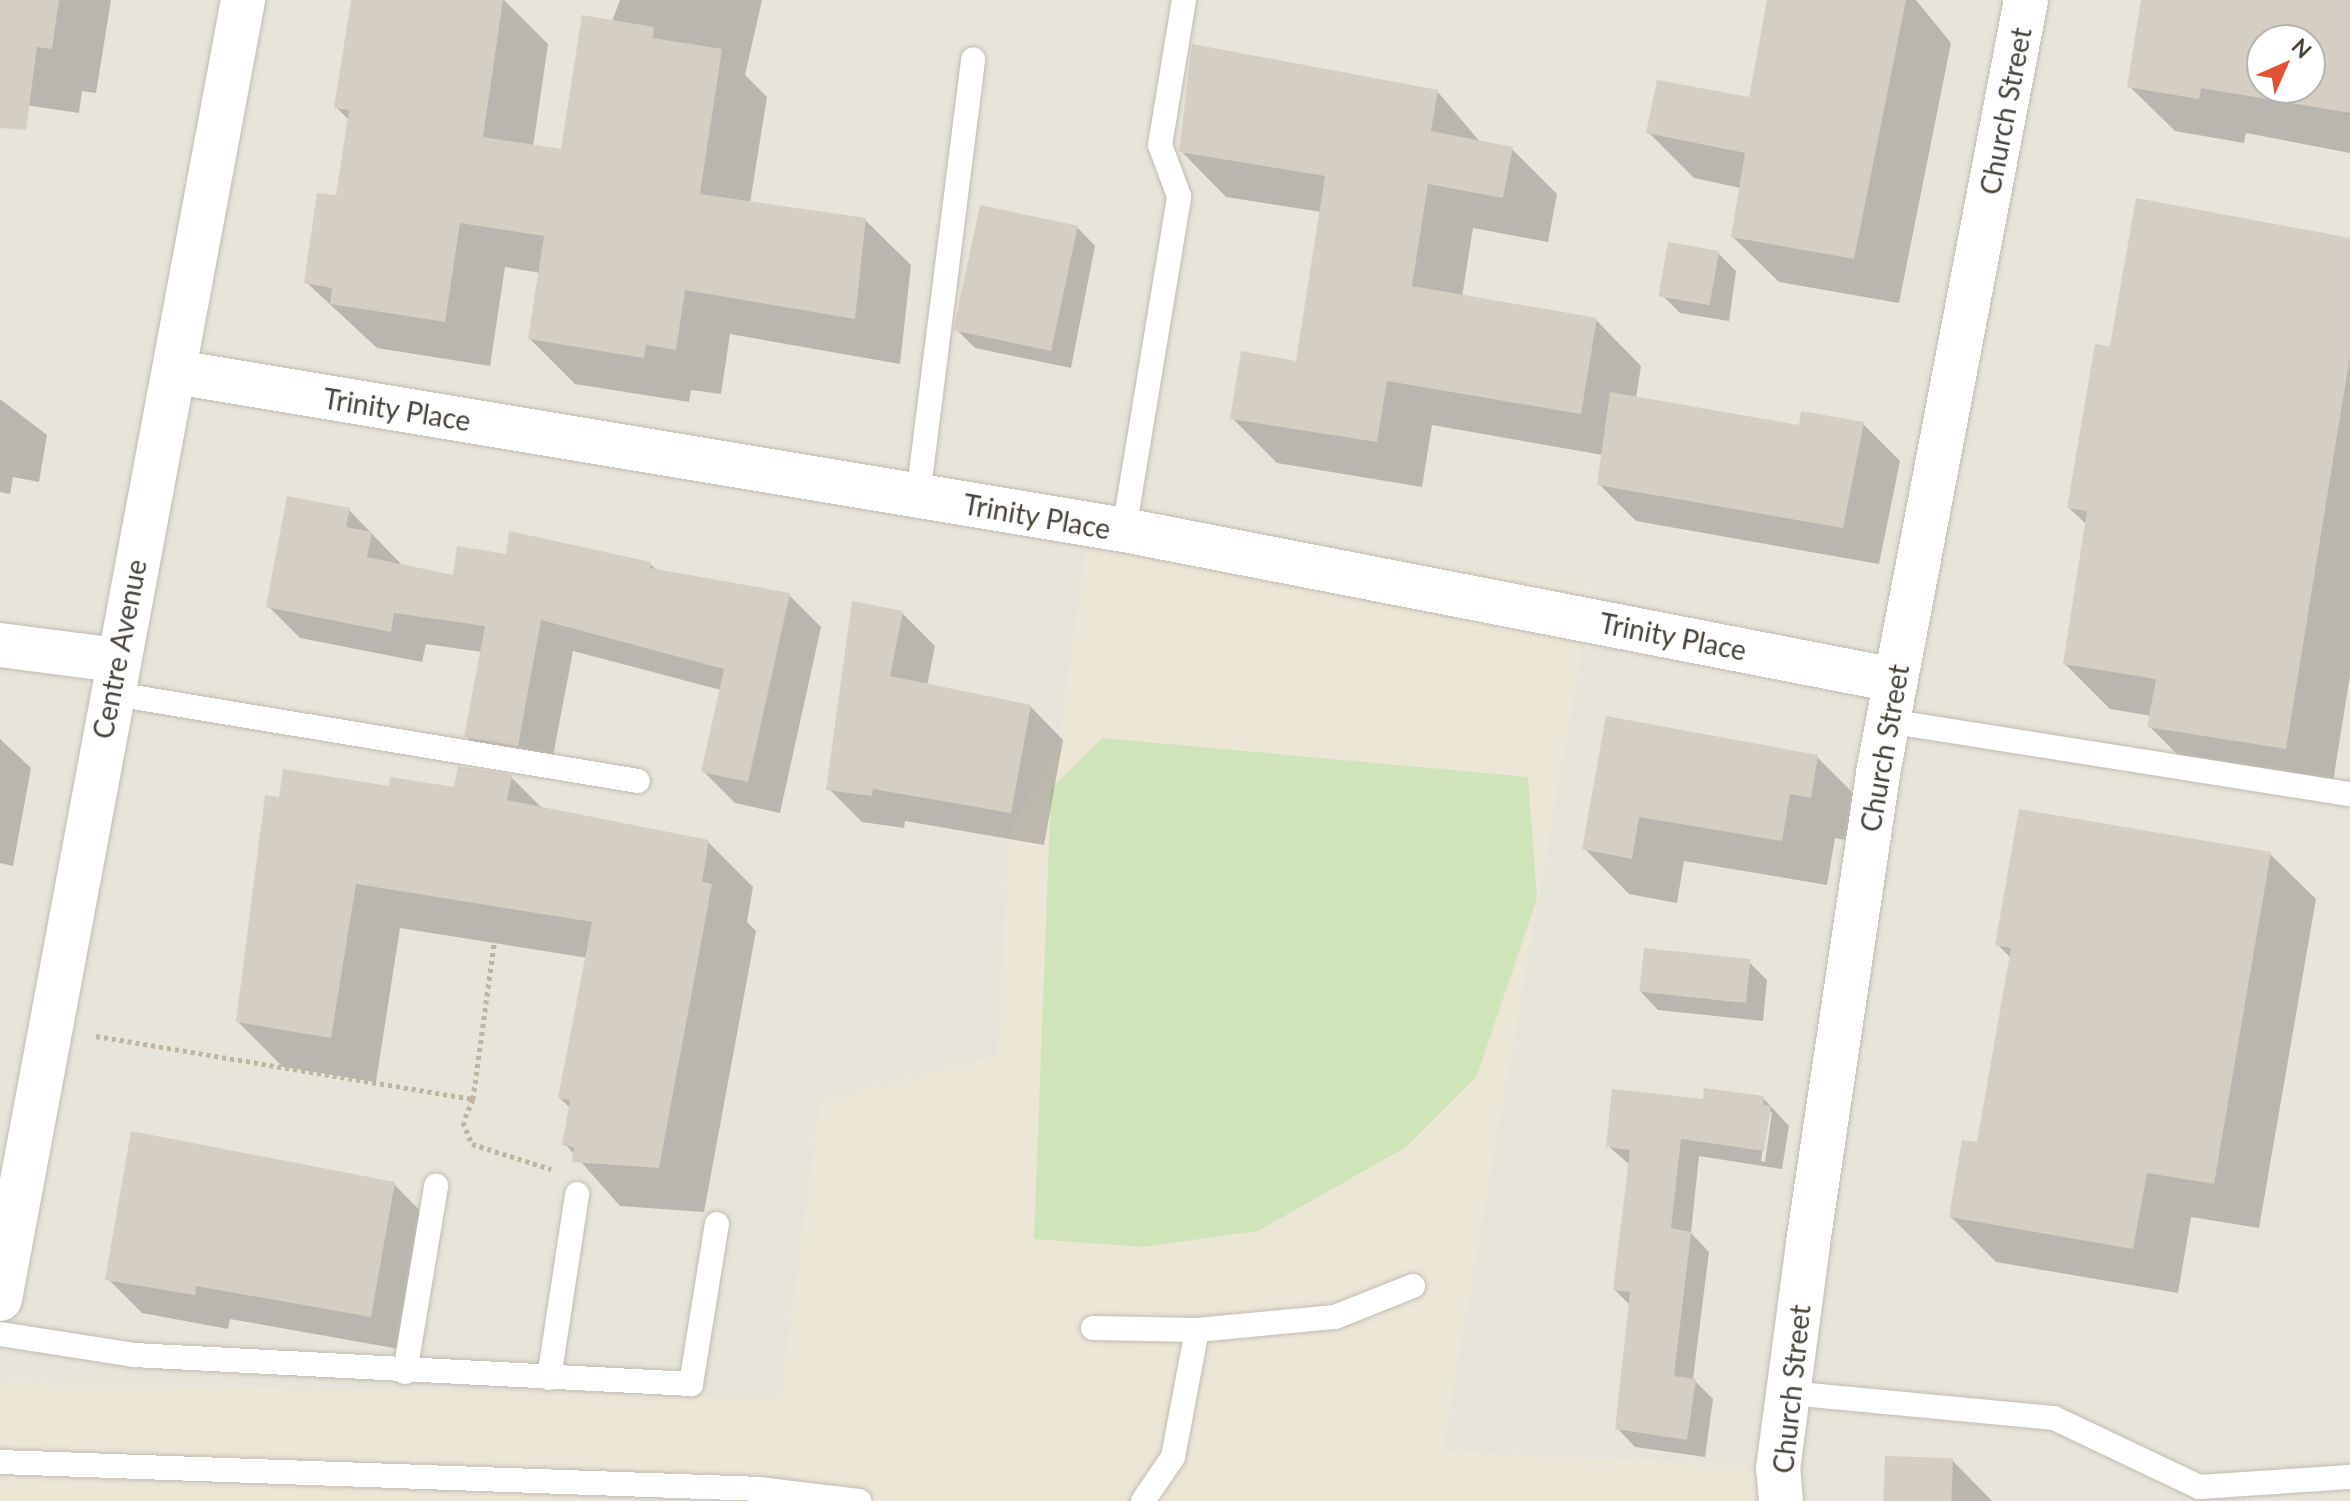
<!DOCTYPE html>
<html>
<head>
<meta charset="utf-8">
<style>
	body { margin:0 }
	#map { position:relative; width:2350px; height:1501px; overflow:hidden; background:#f4f2eb; font-family:Lato,sans-serif }
	div>[style] { position:absolute }
	[style*='--x'] { left:calc(var(--x)*1px); top:calc(var(--y)*1px); width:calc(var(--w)*1px); rotate:calc(var(--a)*1deg) }
	.residential>* { inset:0; background:#e7e4da }
	.education>* { inset:0; background:#ece6d7 }
	.green>* { inset:0; background:#cfe4b9 }
	.shadow>* { inset:0; background:#0003 }
	.building>* { inset:0; background:#d5cec2; transform-origin:0 0 }
	.path>* { height:5px; margin-top:-2.5px; transform-origin:0; background:repeating-linear-gradient(90deg,#bfb5a1 0 4px,transparent 0 8px) }
	.roads { filter:drop-shadow(0 0 2px #c2bcb2) drop-shadow(0 0 2px #c2bcb2) }
	.service>* { height:24px; margin:-12px; padding:0 12px; transform-origin:12px; border-radius:12px; background:#fff }
	.tertiary>* { height:44px; margin:-22px; padding:0 22px; transform-origin:22px; border-radius:22px; background:#fff }
	span { translate:-50% -50%; white-space:nowrap; text-align:center; line-height:1.15; -webkit-text-stroke:7px #fff; paint-order:stroke }
	.street-label { font-size:28px; color:#48433a }
	.north { position:absolute; left:2246px; top:24px; width:80px; height:80px; box-sizing:border-box; background:#fff; border:2px solid #b6b4b0; border-radius:50%; rotate:45deg; font-size:22px; font-weight:700; line-height:32px; text-align:center; color:#48433a }
	.north::after { content:''; display:block; margin:auto; width:28px; height:36px; background:#e45132; clip-path:polygon(50% 0,100% 100%,50% 72%,0 100%) }
</style>
</head>
<body>
<div id="map">
	<div class="residential">
		<i style="clip-path:polygon(evenodd,0 0,2350px 0,2350px 1501px,1793px 1501px,1792px 1468px,1441px 1452px,1591px 589px,1092px 514px,1060px 741px,1011px 830px,998px 1056px,821px 1103px,781px 1399px,0 1383px,0 0,2262px 40px,2310px 40px,2310px 88px,2262px 88px,2262px 40px)"></i>
	</div>
	<div class="education">
		<i style="clip-path:polygon(1092px 514px,1591px 589px,1441px 1452px,1792px 1468px,1793px 1501px,0 1501px,0 1383px,781px 1398px,821px 1102px,998px 1056px,1011px 830px,1060px 741px)"></i>
	</div>
	<div class="green">
		<i style="clip-path:polygon(1102px 738px,1528px 777px,1537px 898px,1477px 1076px,1406px 1147px,1258px 1231px,1142px 1247px,1034px 1239px,1051px 789px)"></i>
	</div>
	<div class="shadow">
		<i style="clip-path:polygon(0 0,111px 0,96px 93px,82px 91px,79px 113px,18px 104px,0 85px)"></i>
		<i style="clip-path:polygon(371px 0,504px 0,548px 44px,533px 147px,563px 151px,620px 0,762px 0,745px 75px,767px 97px,750px 203px,865px 220px,911px 265px,900px 364px,730px 334px,721px 394px,691px 390px,689px 402px,575px 384px,530px 339px,540px 273px,505px 267px,490px 366px,377px 348px,306px 282px,338px 198px,349px 120px,336px 107px)"></i>
		<i style="clip-path:polygon(1769px 0,1916px 0,1951px 43px,1899px 303px,1779px 282px,1733px 237px,1741px 188px,1694px 178px,1649px 133px,1751px 99px)"></i>
		<i style="clip-path:polygon(evenodd,2143px 0,2350px 0,2350px 153px,2246px 133px,2244px 143px,2175px 131px,2129px 86px,2143px 0,2262px 40px,2310px 40px,2310px 88px,2262px 88px,2262px 40px)"></i>
		<i style="clip-path:polygon(1437px 91px,1481px 143px,1512px 149px,1557px 194px,1548px 242px,1473px 228px,1462px 297px,1596px 320px,1641px 366px,1636px 398px,1800px 427px,1863px 424px,1900px 461px,1879px 564px,1636px 521px,1599px 484px,1603px 455px,1432px 425px,1422px 487px,1277px 463px,1232px 418px,1298px 363px,1322px 212px,1226px 197px,1181px 151px)"></i>
		<i style="clip-path:polygon(1077px 227px,1095px 246px,1071px 368px,975px 348px,957px 330px)"></i>
		<i style="clip-path:polygon(2350px 240px,2350px 676px,2331px 794px,2195px 772px,2150px 727px,2152px 716px,2110px 709px,2065px 664px,2087px 525px,2069px 508px,2112px 348px)"></i>
		<i style="clip-path:polygon(1718px 253px,1736px 271px,1729px 321px,1680px 313px,1662px 295px)"></i>
		<i style="clip-path:polygon(0 399px,47px 435px,39px 482px,13px 477px,10px 494px,0 492px)"></i>
		<i style="clip-path:polygon(349px 510px,403px 566px,454px 577px,508px 556px,650px 564px,658px 571px,789px 595px,821px 627px,780px 813px,735px 803px,703px 771px,721px 690px,573px 651px,549px 777px,498px 768px,466px 736px,482px 652px,426px 644px,422px 662px,300px 638px,268px 606px)"></i>
		<i style="clip-path:polygon(902px 613px,935px 646px,927px 686px,1030px 706px,1063px 740px,1044px 845px,905px 821px,904px 828px,862px 822px,829px 789px)"></i>
		<i style="clip-path:polygon(1608px 718px,1817px 757px,1862px 802px,1856px 842px,1835px 838px,1827px 885px,1684px 861px,1677px 903px,1629px 894px,1584px 848px)"></i>
		<i style="clip-path:polygon(0 739px,31px 768px,13px 866px,0 863px)"></i>
		<i style="clip-path:polygon(511px 777px,543px 809px,708px 842px,753px 887px,747px 922px,756px 931px,704px 1212px,620px 1206px,565px 1144px,570px 1108px,560px 1098px,588px 958px,400px 928px,376px 1082px,283px 1067px,238px 1022px,280px 800px,456px 789px)"></i>
		<i style="clip-path:polygon(2270px 854px,2316px 899px,2259px 1228px,2191px 1217px,2178px 1293px,1996px 1262px,1951px 1217px,1978px 1145px,2011px 958px,1997px 944px)"></i>
		<i style="clip-path:polygon(1749px 962px,1767px 980px,1763px 1021px,1658px 1010px,1640px 991px)"></i>
		<i style="clip-path:polygon(evenodd,1763px 1098px,1789px 1126px,1782px 1169px,1699px 1156px,1691px 1233px,1709px 1252px,1693px 1379px,1713px 1399px,1705px 1457px,1635px 1447px,1617px 1428px,1630px 1305px,1615px 1290px,1630px 1165px,1608px 1146px,1704px 1102px,1763px 1098px,1768px 1112px,1772px 1112px,1765px 1162px,1761px 1161px,1768px 1112px)"></i>
		<i style="clip-path:polygon(394px 1184px,428px 1219px,405px 1350px,230px 1319px,228px 1329px,142px 1313px,108px 1279px)"></i>
		<i style="clip-path:polygon(1952px 1460px,1992px 1501px,1886px 1501px)"></i>
	</div>
	<div class="building">
		<i style="clip-path:polygon(0 0,59px 0,52px 49px,37px 47px,26px 130px,0 128px)"></i>
		<i style="clip-path:polygon(351px 0,503px 0,483px 137px,561px 149px,582px 15px,654px 27px,653px 38px,722px 49px,700px 194px,866px 218px,855px 319px,685px 290px,676px 350px,646px 345px,644px 358px,528px 339px,544px 236px,460px 223px,445px 322px,330px 304px,332px 288px,304px 283px,317px 193px,336px 195px,349px 110px,334px 108px)"></i>
		<i style="clip-path:polygon(1767px 0,1906px 0,1854px 259px,1731px 237px,1745px 153px,1646px 133px,1657px 80px,1749px 97px)"></i>
		<i style="clip-path:polygon(evenodd,2141px 0,2350px 0,2350px 113px,2201px 88px,2199px 99px,2127px 87px,2141px 0,2262px 40px,2310px 40px,2310px 88px,2262px 88px,2262px 40px)"></i>
		<i style="clip-path:polygon(1192px 44px,1438px 90px,1431px 131px,1513px 147px,1503px 198px,1428px 184px,1412px 286px,1597px 318px,1581px 414px,1387px 381px,1377px 442px,1230px 419px,1241px 351px,1296px 361px,1325px 176px,1179px 152px)"></i>
		<i style="clip-path:polygon(2136px 198px,2350px 238px,2350px 356px,2286px 749px,2147px 727px,2156px 679px,2063px 664px,2087px 511px,2067px 508px,2095px 344px,2110px 346px)"></i>
		<i style="left:980px;top:205px;width:100px;height:128px;rotate:12deg"></i>
		<i style="left:1668px;top:242px;width:52px;height:55px;rotate:10deg"></i>
		<i style="clip-path:polygon(1610px 392px,1799px 425px,1801px 411px,1864px 422px,1843px 528px,1597px 485px)"></i>
		<i style="clip-path:polygon(287px 496px,350px 508px,346px 527px,372px 532px,367px 557px,453px 575px,457px 546px,506px 554px,509px 531px,651px 562px,650px 568px,790px 593px,748px 782px,701px 772px,724px 669px,541px 620px,518px 746px,464px 737px,485px 626px,394px 613px,391px 632px,266px 607px)"></i>
		<i style="clip-path:polygon(852px 601px,903px 611px,890px 676px,1031px 705px,1011px 813px,873px 789px,872px 796px,826px 790px)"></i>
		<i style="clip-path:polygon(1606px 716px,1818px 755px,1811px 798px,1790px 794px,1782px 841px,1639px 817px,1632px 859px,1582px 849px)"></i>
		<i style="clip-path:polygon(458px 766px,512px 775px,507px 800px,709px 840px,702px 882px,712px 884px,659px 1168px,572px 1162px,574px 1147px,562px 1145px,570px 1100px,558px 1098px,592px 922px,356px 884px,331px 1038px,236px 1022px,265px 795px,279px 797px,283px 769px,389px 786px,390px 777px,454px 787px)"></i>
		<i style="clip-path:polygon(2019px 809px,2271px 852px,2214px 1184px,2147px 1173px,2133px 1249px,1949px 1217px,1962px 1140px,1977px 1142px,2011px 948px,1995px 945px)"></i>
		<i style="left:1644px;top:948px;width:107px;height:44px;rotate:6deg"></i>
		<i style="clip-path:polygon(1704px 1088px,1764px 1096px,1763px 1105px,1771px 1106px,1764px 1151px,1681px 1139px,1671px 1228px,1691px 1232px,1674px 1376px,1696px 1379px,1687px 1440px,1615px 1429px,1630px 1292px,1613px 1290px,1630px 1150px,1606px 1147px,1612px 1089px,1703px 1099px)"></i>
		<i style="clip-path:polygon(131px 1131px,395px 1182px,371px 1317px,196px 1286px,195px 1295px,105px 1280px)"></i>
		<i style="left:1885px;top:1456px;width:68px;height:45px;rotate:2deg"></i>
	</div>
	<div class="path">
		<i style="--x:96;--y:1036;--w:382;--a:9.5"></i>
		<i style="--x:473;--y:1099;--w:163;--a:-82.3"></i>
		<i style="--x:473;--y:1099;--w:25;--a:113"></i>
		<i style="--x:463;--y:1122;--w:24;--a:68"></i>
		<i style="--x:472;--y:1144;--w:83;--a:17.6"></i>
	</div>
	<div class="roads">
		<div class="service">
			<i style="--x:918;--y:496;--w:440;--a:-82.8"></i>
			<i style="--x:1124;--y:530;--w:338;--a:-80.6"></i>
			<i style="--x:1179;--y:196;--w:54;--a:-110.4"></i>
			<i style="--x:1160;--y:145;--w:147;--a:-80.6"></i>
			<i style="--x:109;--y:693;--w:536;--a:9.44"></i>
			<i style="--x:1888;--y:721;--w:468;--a:9"></i>
			<i style="--x:1093;--y:1328;--w:104;--a:1.1"></i>
			<i style="--x:0;--y:1334;--w:136;--a:8.9"></i>
			<i style="--x:134;--y:1355;--w:558;--a:2.98"></i>
			<i style="--x:691;--y:1384;--w:162;--a:-80.8"></i>
			<i style="--x:405;--y:1372;--w:189;--a:-80.5"></i>
			<i style="--x:549;--y:1378;--w:186;--a:-81.3"></i>
			<i style="--x:1789;--y:1393;--w:266;--a:5.4"></i>
			<i style="--x:2054;--y:1418;--w:161;--a:25.4"></i>
			<i style="--x:2199;--y:1487;--w:151;--a:-3.8"></i>
			<i style="--x:0;--y:1462;--w:760;--a:2.03"></i>
			<i style="--x:760;--y:1489;--w:100;--a:6.9"></i>
			<i style="--x:1143;--y:1501;--w:53;--a:-55.7"></i>
			<i style="--x:1173;--y:1457;--w:129;--a:-79.3"></i>
			<i style="--x:1197;--y:1330;--w:139;--a:-5.4"></i>
			<i style="--x:1335;--y:1317;--w:84;--a:-21.7"></i>
		</div>
		<div class="tertiary">
			<i style="--x:176;--y:372;--w:961;--a:9.46"></i>
			<i style="--x:1124;--y:530;--w:784;--a:11.02"></i>
			<i style="--x:0;--y:645;--w:116;--a:7.4"></i>
			<i style="--x:0;--y:1299;--w:1322;--a:-79.4"></i>
			<i style="--x:1781;--y:1501;--w:32;--a:-95"></i>
			<i style="--x:1778;--y:1469;--w:228;--a:-82.4"></i>
			<i style="--x:1808;--y:1243;--w:475;--a:-81.5"></i>
			<i style="--x:1878;--y:773;--w:787;--a:-79.16"></i>
		</div>
	</div>
	<div class="street-label">
		<span style="left:2005px;top:111px;rotate:-79deg">Church Street</span>
		<span style="left:397px;top:409px;rotate:9deg">Trinity Place</span>
		<span style="left:1037px;top:516px;rotate:10deg">Trinity Place</span>
		<span style="left:1673px;top:636px;rotate:11deg">Trinity Place</span>
		<span style="left:119px;top:649px;rotate:-79deg">Centre Avenue</span>
		<span style="left:1884px;top:748px;rotate:-80deg">Church Street</span>
		<span style="left:1791px;top:1389px;rotate:-84deg">Church Street</span>
	</div>
	<div class="north">N</div>
</div>
</body>
</html>
